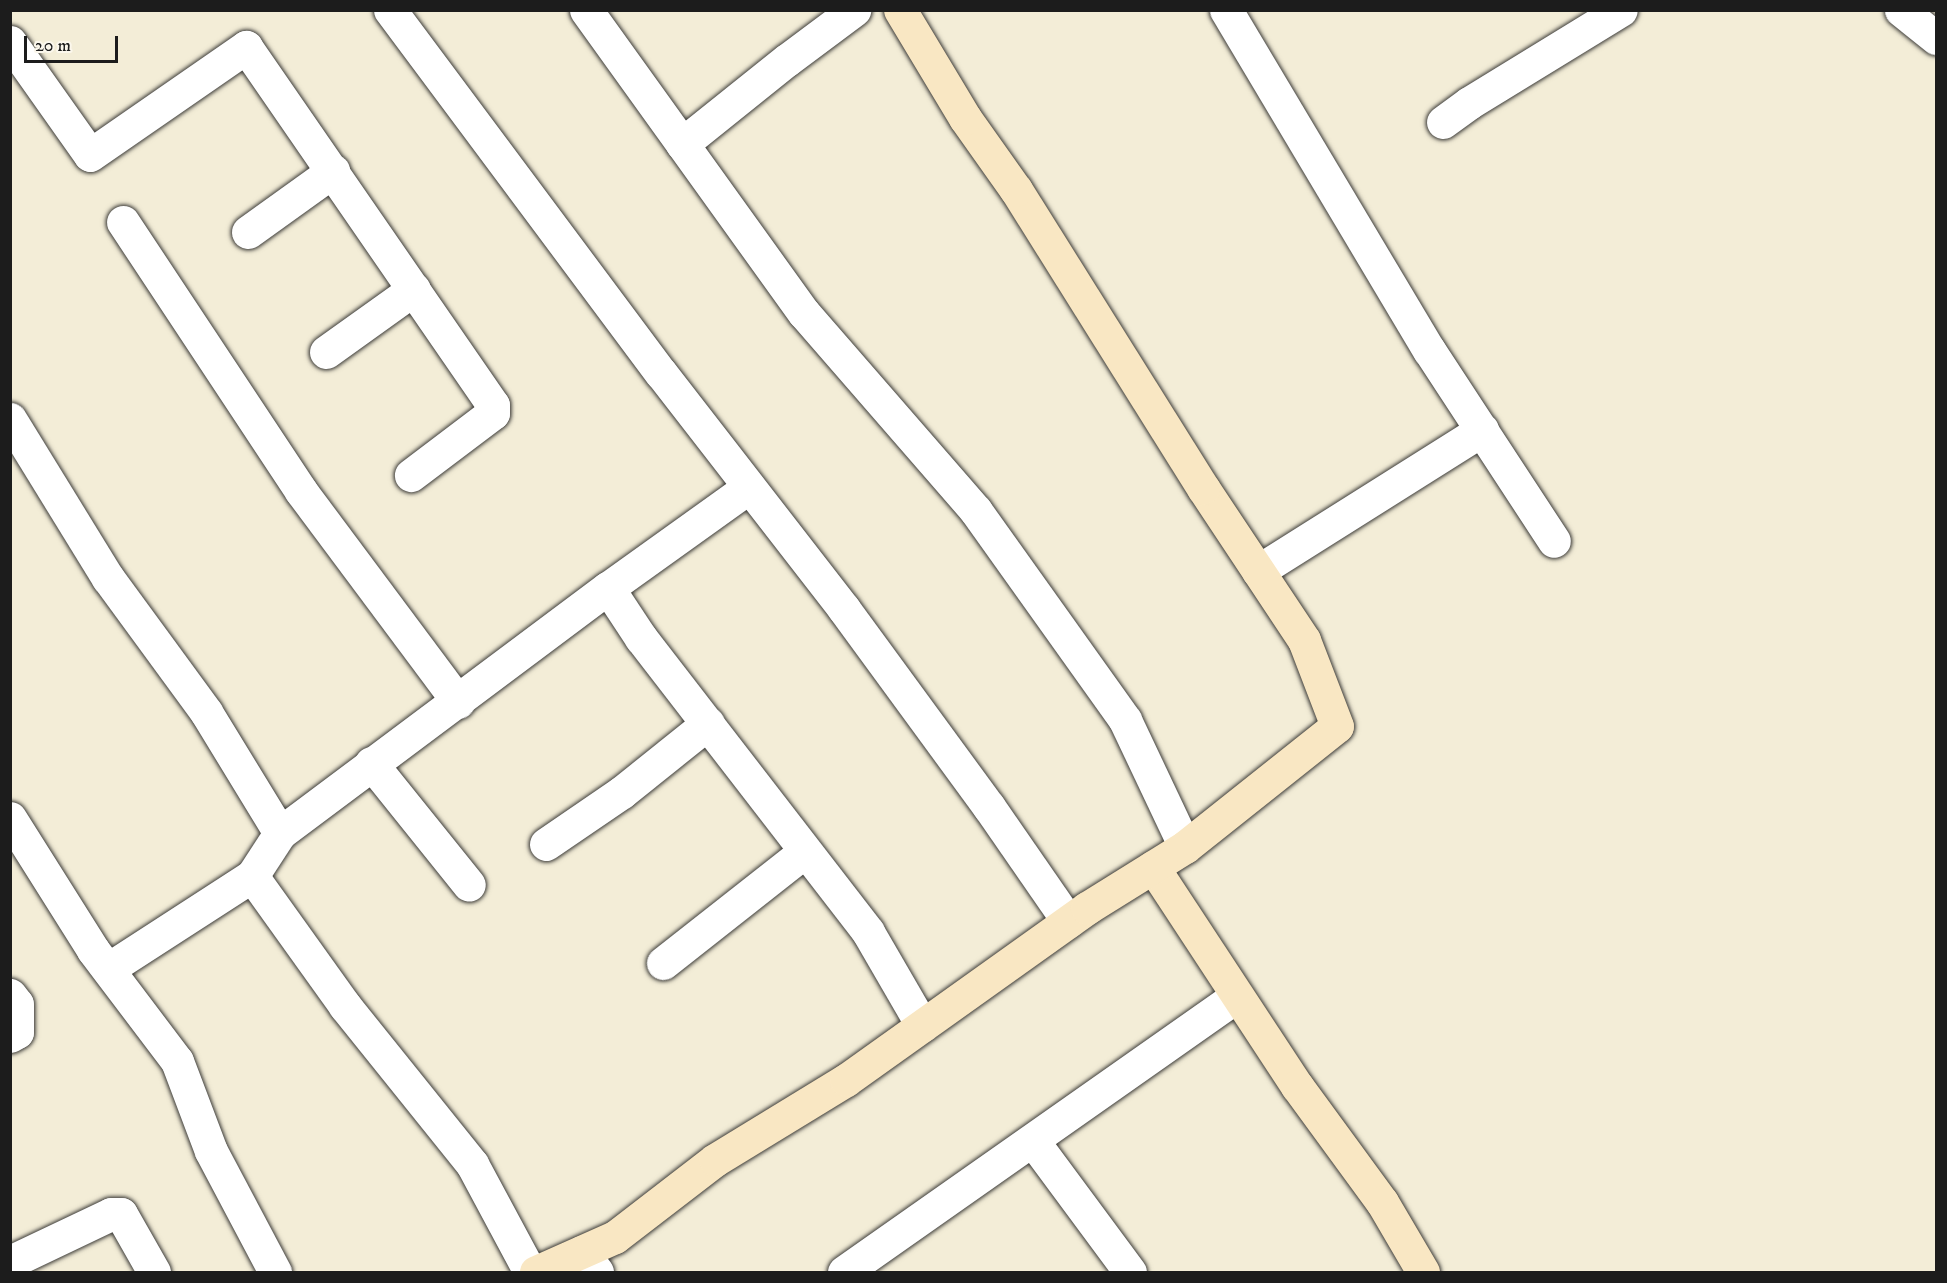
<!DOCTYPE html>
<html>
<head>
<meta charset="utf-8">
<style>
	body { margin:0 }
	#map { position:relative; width:1947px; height:1283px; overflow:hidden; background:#f3edd7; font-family:"IM FELL DW Pica",serif }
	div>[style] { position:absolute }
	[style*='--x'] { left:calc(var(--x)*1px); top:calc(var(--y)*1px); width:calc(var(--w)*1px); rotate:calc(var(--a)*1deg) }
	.roads { filter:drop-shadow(0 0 2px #3c3b38) drop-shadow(0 0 2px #3c3b38) }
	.street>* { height:33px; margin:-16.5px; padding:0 16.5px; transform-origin:16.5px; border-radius:16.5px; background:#fff }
	.secondary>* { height:33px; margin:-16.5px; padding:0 16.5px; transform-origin:16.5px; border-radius:16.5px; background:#f9e7c3 }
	span { translate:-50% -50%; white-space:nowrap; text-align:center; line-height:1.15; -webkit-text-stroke:6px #fbf7ec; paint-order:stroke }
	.frame { position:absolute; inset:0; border:12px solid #1c1c1c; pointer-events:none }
	.scale { position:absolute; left:24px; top:36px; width:94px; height:27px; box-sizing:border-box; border:3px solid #1c1c1c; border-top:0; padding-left:8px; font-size:18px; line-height:21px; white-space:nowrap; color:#1c1c1c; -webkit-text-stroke:4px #fbf7ec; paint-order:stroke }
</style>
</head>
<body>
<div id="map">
	<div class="roads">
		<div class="street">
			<i style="--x:390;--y:10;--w:453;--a:53.3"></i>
			<i style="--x:661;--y:373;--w:299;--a:52.2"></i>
			<i style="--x:844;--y:609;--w:245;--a:53.8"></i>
			<i style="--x:989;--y:807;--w:139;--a:55.3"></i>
			<i style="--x:586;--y:10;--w:373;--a:54.3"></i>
			<i style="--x:804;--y:313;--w:262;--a:49"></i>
			<i style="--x:976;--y:511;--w:257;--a:54.5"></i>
			<i style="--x:1125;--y:720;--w:140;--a:64.7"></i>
			<i style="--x:1226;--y:10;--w:396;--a:59.2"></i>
			<i style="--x:1429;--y:350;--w:228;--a:56.8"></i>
			<i style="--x:1901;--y:10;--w:45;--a:38.7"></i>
			<i style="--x:10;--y:42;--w:138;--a:54.7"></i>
			<i style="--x:90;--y:155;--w:190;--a:-34.7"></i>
			<i style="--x:246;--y:47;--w:435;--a:55.4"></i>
			<i style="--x:493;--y:405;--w:8;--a:90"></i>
			<i style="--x:493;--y:413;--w:103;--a:142.9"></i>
			<i style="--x:1443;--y:122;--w:32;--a:-36"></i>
			<i style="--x:1469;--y:103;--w:178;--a:-31.5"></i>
			<i style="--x:682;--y:144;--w:134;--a:-38.7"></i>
			<i style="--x:787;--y:60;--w:84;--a:-36.7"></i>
			<i style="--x:123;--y:222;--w:323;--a:56.5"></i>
			<i style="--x:301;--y:491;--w:263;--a:53.3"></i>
			<i style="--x:248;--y:232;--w:105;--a:-35.7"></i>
			<i style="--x:326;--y:352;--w:108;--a:-35.6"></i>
			<i style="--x:10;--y:419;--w:187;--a:58.4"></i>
			<i style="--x:108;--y:578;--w:166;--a:53.8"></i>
			<i style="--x:206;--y:712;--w:142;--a:58.6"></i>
			<i style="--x:280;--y:833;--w:51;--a:123.1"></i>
			<i style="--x:252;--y:876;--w:160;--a:54.4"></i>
			<i style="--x:345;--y:1006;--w:203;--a:51.2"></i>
			<i style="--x:472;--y:1164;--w:123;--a:61.8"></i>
			<i style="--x:1258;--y:571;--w:265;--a:-32.2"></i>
			<i style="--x:608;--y:588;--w:60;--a:56.6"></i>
			<i style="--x:641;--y:638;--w:371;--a:52.3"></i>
			<i style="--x:868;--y:932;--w:108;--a:59.9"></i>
			<i style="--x:371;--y:763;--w:156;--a:51.2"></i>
			<i style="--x:10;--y:818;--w:156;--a:57.8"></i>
			<i style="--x:93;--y:950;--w:139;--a:52.9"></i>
			<i style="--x:177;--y:1061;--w:96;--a:69.3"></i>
			<i style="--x:211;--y:1151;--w:137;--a:62.1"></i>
			<i style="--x:280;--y:833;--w:409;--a:-36.8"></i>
			<i style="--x:608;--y:588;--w:173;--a:-35.6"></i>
			<i style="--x:546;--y:844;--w:92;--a:-34.4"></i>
			<i style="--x:622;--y:792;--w:110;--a:-38.7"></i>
			<i style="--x:663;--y:963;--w:179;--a:-38.2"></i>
			<i style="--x:108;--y:969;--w:171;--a:-32.9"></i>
			<i style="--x:10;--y:995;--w:11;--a:52"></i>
			<i style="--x:17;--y:1004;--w:28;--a:90"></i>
			<i style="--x:17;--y:1032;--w:8;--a:150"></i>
			<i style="--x:1033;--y:1141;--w:163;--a:53.5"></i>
			<i style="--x:582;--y:1252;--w:25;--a:53"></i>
			<i style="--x:10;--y:1262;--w:112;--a:-25.4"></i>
			<i style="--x:111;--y:1214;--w:10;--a:0"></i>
			<i style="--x:121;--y:1214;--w:67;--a:60.4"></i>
			<i style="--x:844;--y:1272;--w:480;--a:-35.1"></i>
		</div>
		<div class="secondary">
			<i style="--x:1153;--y:867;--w:262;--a:56.7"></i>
			<i style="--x:1297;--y:1086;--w:144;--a:53.8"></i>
			<i style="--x:1382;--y:1202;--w:81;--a:59.6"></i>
			<i style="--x:536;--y:1272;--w:86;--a:-23.9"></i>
			<i style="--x:615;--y:1237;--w:126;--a:-37.6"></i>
			<i style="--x:715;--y:1160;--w:153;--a:-31.4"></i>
			<i style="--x:846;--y:1080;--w:296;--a:-35.5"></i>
			<i style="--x:1087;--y:908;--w:115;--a:-31.9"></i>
			<i style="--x:1185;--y:847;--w:194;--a:-38.5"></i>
			<i style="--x:1337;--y:726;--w:92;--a:-111"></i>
			<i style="--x:1304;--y:640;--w:182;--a:-123.6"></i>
			<i style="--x:1203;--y:488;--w:352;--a:-122.1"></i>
			<i style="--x:1016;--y:190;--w:88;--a:-125.3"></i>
			<i style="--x:965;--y:118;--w:126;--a:-121"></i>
		</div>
	</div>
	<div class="frame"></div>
	<div class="scale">20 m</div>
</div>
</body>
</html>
